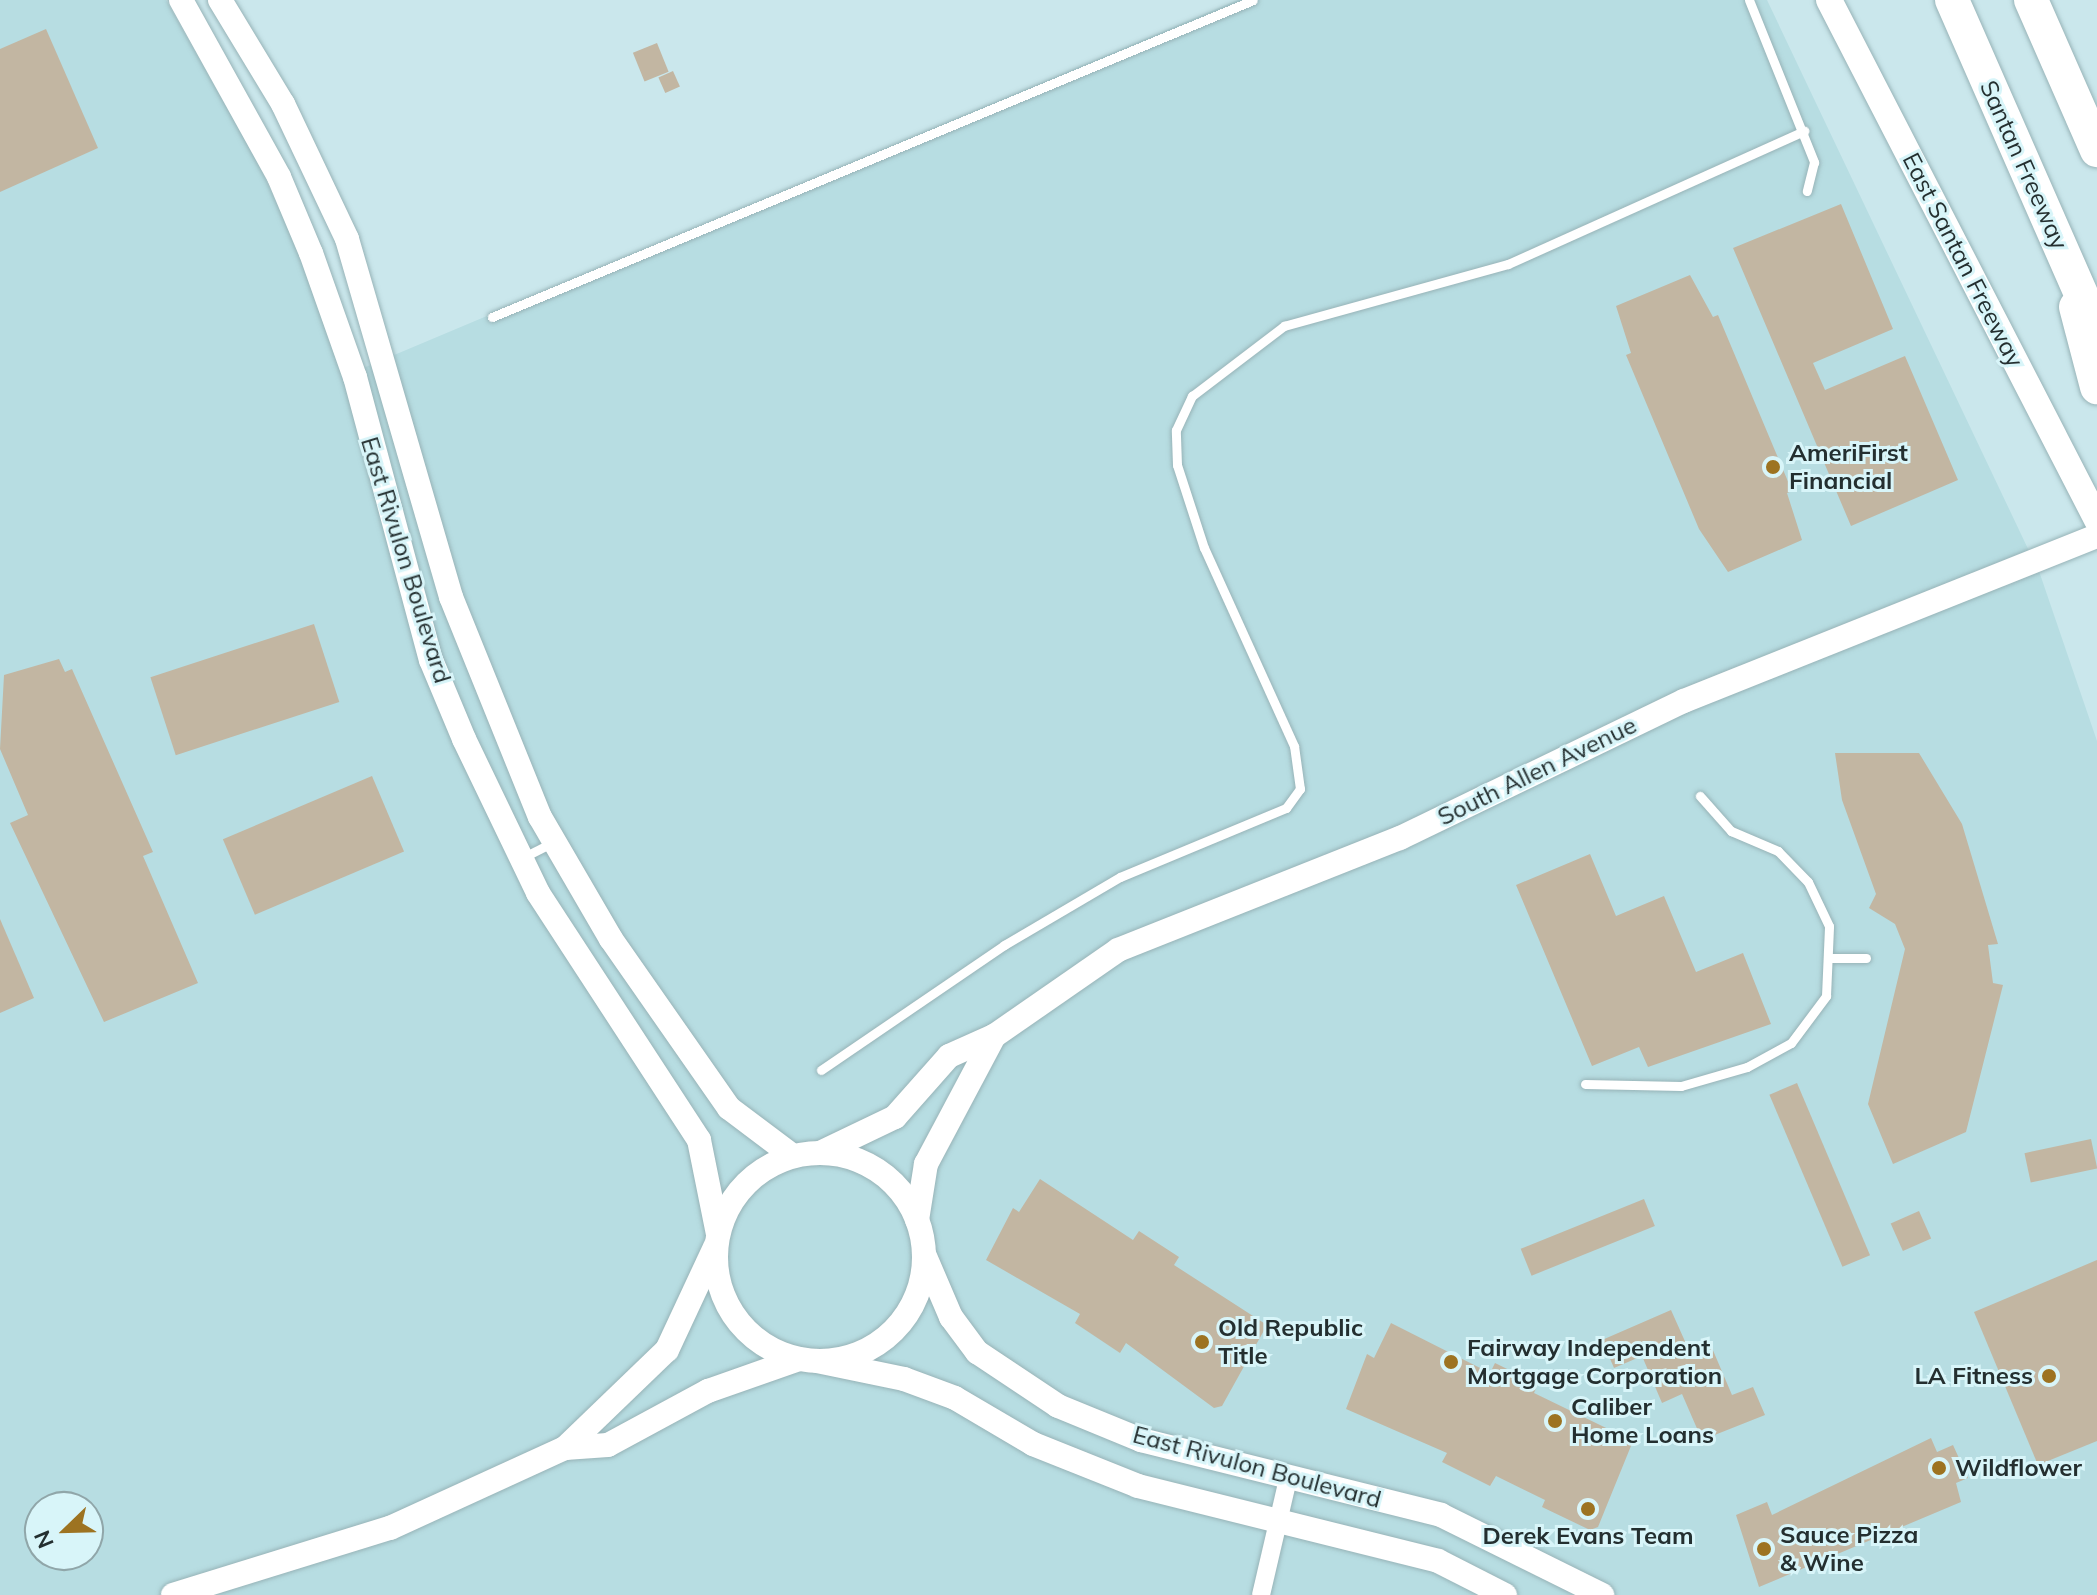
<!DOCTYPE html>
<html>
<head>
<meta charset="utf-8">
<style>
	body { margin:0 }
	#map { position:relative; width:2097px; height:1595px; overflow:hidden; background:#cae7ec; font-family:Mulish,sans-serif }
	div>[style] { position:absolute }
	[style*='--x'] { left:calc(var(--x)*1px); top:calc(var(--y)*1px); width:calc(var(--w)*1px); rotate:calc(var(--a)*1deg) }
	.built>* { inset:0; background:#b7dde2 }
	.building>* { inset:0; background:#c2b6a2; transform-origin:0 0 }
	.roads { filter:drop-shadow(0 0 2px #97b3b7) drop-shadow(0 0 2px #97b3b7) }
	.service>* { height:9px; margin:-4.5px; padding:0 4.5px; transform-origin:4.5px; border-radius:4.5px; background:#fff }
	.minor>* { height:18px; margin:-9px; padding:0 9px; transform-origin:9px; border-radius:9px; background:#fff }
	.tertiary>* { height:24px; margin:-12px; padding:0 12px; transform-origin:12px; border-radius:12px; background:#fff }
	.tertiary>.ring { margin:-12px; padding:0; box-sizing:content-box; background:none; border:24px solid #fff; border-radius:50% }
	.secondary>* { height:26px; margin:-13px; padding:0 13px; transform-origin:13px; border-radius:13px; background:#fff }
	.motorway>* { height:34px; margin:-17px; padding:0 17px; transform-origin:17px; border-radius:17px; background:#fff }
	.dots>* { width:22px; height:22px; translate:-50% -50%; box-sizing:border-box; border:4px solid #d8f5f9; border-radius:50% }
	span { translate:-50% -50%; white-space:nowrap; text-align:center; line-height:1.15; -webkit-text-stroke:6px #d8f5f9; paint-order:stroke }
	.street-label { font-size:24px; color:#242f30 }
	.poi-label { font-size:24px; color:#242f30; font-weight:700 }
	.left { translate:0 -50%; text-align:left }
	.right { translate:-100% -50%; text-align:right }
	.north { position:absolute; left:24px; top:1491px; width:80px; height:80px; box-sizing:border-box; background:#d8f5f9; border:2px solid #90a6a9; border-radius:50%; rotate:247deg; font-size:22px; font-weight:700; line-height:32px; text-align:center; color:#242f30 }
	.north::after { content:''; display:block; margin:auto; width:28px; height:36px; background:#9d7321; clip-path:polygon(50% 0,100% 100%,50% 72%,0 100%) }
</style>
</head>
<body>
<div id="map">
	<div class="built">
		<i style="clip-path:polygon(evenodd,0 0,166px 0,258px 163px,301px 256px,342px 377px,1238px 0,1767px 0,2040px 574px,2097px 741px,2097px 1595px,0 1595px,0 0,40px 1507px,88px 1507px,88px 1555px,40px 1555px,40px 1507px)"></i>
	</div>
	<div class="building">
		<i style="clip-path:polygon(46px 29px,98px 148px,0 192px,0 49px)"></i>
		<i style="left:657px;top:43px;width:31px;height:26px;rotate:68deg"></i>
		<i style="left:673px;top:71px;width:17px;height:16px;rotate:66deg"></i>
		<i style="clip-path:polygon(1841px 204px,1893px 329px,1813px 363px,1825px 390px,1905px 356px,1958px 480px,1851px 526px,1733px 248px)"></i>
		<i style="clip-path:polygon(1690px 275px,1713px 317px,1718px 315px,1792px 491px,1787px 493px,1802px 540px,1728px 572px,1699px 529px,1626px 355px,1631px 353px,1616px 306px)"></i>
		<i style="left:314px;top:624px;width:82px;height:172px;rotate:72deg"></i>
		<i style="clip-path:polygon(59px 659px,65px 672px,72px 669px,153px 852px,143px 856px,198px 983px,104px 1022px,10px 823px,28px 815px,0 749px,4px 675px)"></i>
		<i style="clip-path:polygon(1835px 753px,1919px 753px,1962px 824px,1998px 944px,1988px 945px,1993px 983px,2003px 985px,1966px 1132px,1893px 1164px,1868px 1104px,1905px 949px,1895px 924px,1869px 908px,1876px 894px,1842px 800px)"></i>
		<i style="left:372px;top:776px;width:82px;height:162px;rotate:67deg"></i>
		<i style="clip-path:polygon(1590px 854px,1616px 916px,1664px 896px,1696px 972px,1743px 953px,1771px 1024px,1648px 1067px,1639px 1047px,1592px 1066px,1516px 885px)"></i>
		<i style="clip-path:polygon(0 919px,34px 998px,0 1013px)"></i>
		<i style="left:1797px;top:1083px;width:187px;height:30px;rotate:67deg"></i>
		<i style="left:2091px;top:1139px;width:30px;height:68px;rotate:78deg"></i>
		<i style="clip-path:polygon(1040px 1179px,1133px 1240px,1139px 1231px,1179px 1257px,1174px 1265px,1267px 1325px,1222px 1406px,1214px 1408px,1126px 1343px,1120px 1353px,1075px 1323px,1080px 1314px,986px 1260px,1013px 1208px,1019px 1212px)"></i>
		<i style="left:1644px;top:1199px;width:29px;height:133px;rotate:68deg"></i>
		<i style="left:1919px;top:1211px;width:30px;height:31px;rotate:66deg"></i>
		<i style="clip-path:polygon(2097px 1260px,2097px 1441px,2038px 1465px,1974px 1312px)"></i>
		<i style="clip-path:polygon(1671px 1310px,1692px 1357px,1712px 1348px,1732px 1395px,1753px 1387px,1765px 1415px,1702px 1440px,1682px 1394px,1662px 1403px,1642px 1356px,1614px 1368px,1602px 1340px)"></i>
		<i style="clip-path:polygon(1391px 1323px,1490px 1373px,1495px 1363px,1538px 1384px,1534px 1393px,1633px 1441px,1598px 1527px,1590px 1530px,1542px 1507px,1545px 1500px,1496px 1476px,1490px 1486px,1442px 1462px,1447px 1453px,1346px 1409px,1367px 1354px,1374px 1358px)"></i>
		<i style="clip-path:polygon(1931px 1438px,1937px 1452px,1953px 1445px,1968px 1478px,1956px 1483px,1961px 1502px,1759px 1587px,1736px 1515px,1767px 1502px,1772px 1515px)"></i>
	</div>
	<div class="roads">
		<div class="service">
			<i style="--x:1749;--y:0;--w:175;--a:68.1"></i>
			<i style="--x:1814;--y:162;--w:30;--a:104"></i>
			<i style="--x:492;--y:317;--w:824;--a:-22.61"></i>
			<i style="--x:524;--y:857;--w:33;--a:-27"></i>
			<i style="--x:1828;--y:958;--w:38;--a:0"></i>
			<i style="--x:821;--y:1070;--w:222;--a:-34.3"></i>
			<i style="--x:1004;--y:945;--w:134;--a:-30.4"></i>
			<i style="--x:1120;--y:877;--w:180;--a:-22.6"></i>
			<i style="--x:1286;--y:808;--w:24;--a:-54"></i>
			<i style="--x:1300;--y:789;--w:43;--a:-97.9"></i>
			<i style="--x:1294;--y:746;--w:217;--a:-114.4"></i>
			<i style="--x:1204;--y:548;--w:87;--a:-108"></i>
			<i style="--x:1177;--y:465;--w:35;--a:-92"></i>
			<i style="--x:1176;--y:430;--w:38;--a:-65"></i>
			<i style="--x:1192;--y:396;--w:116;--a:-37.3"></i>
			<i style="--x:1284;--y:326;--w:232;--a:-15.5"></i>
			<i style="--x:1508;--y:264;--w:325;--a:-24.2"></i>
			<i style="--x:1585;--y:1084;--w:96;--a:1.2"></i>
			<i style="--x:1681;--y:1086;--w:69;--a:-16.1"></i>
			<i style="--x:1747;--y:1067;--w:50;--a:-28.6"></i>
			<i style="--x:1791;--y:1043;--w:59;--a:-53.3"></i>
			<i style="--x:1826;--y:996;--w:70;--a:-87.5"></i>
			<i style="--x:1829;--y:926;--w:49;--a:-115.5"></i>
			<i style="--x:1808;--y:882;--w:43;--a:-134.1"></i>
			<i style="--x:1778;--y:851;--w:51;--a:-156.9"></i>
			<i style="--x:1731;--y:831;--w:47;--a:-131.5"></i>
		</div>
		<div class="minor">
			<i style="--x:1261;--y:1595;--w:123;--a:-76.9"></i>
		</div>
		<div class="tertiary">
			<i style="--x:181;--y:0;--w:202;--a:61"></i>
			<i style="--x:279;--y:177;--w:82;--a:67.2"></i>
			<i style="--x:311;--y:253;--w:132;--a:70.5"></i>
			<i style="--x:355;--y:377;--w:293;--a:75"></i>
			<i style="--x:431;--y:660;--w:86;--a:67.3"></i>
			<i style="--x:464;--y:739;--w:171;--a:64.3"></i>
			<i style="--x:538;--y:893;--w:295;--a:56.9"></i>
			<i style="--x:699;--y:1140;--w:96;--a:78.6"></i>
			<i style="--x:220;--y:0;--w:122;--a:58.8"></i>
			<i style="--x:283;--y:104;--w:149;--a:64.6"></i>
			<i style="--x:347;--y:239;--w:373;--a:73.8"></i>
			<i style="--x:451;--y:597;--w:237;--a:68"></i>
			<i style="--x:540;--y:817;--w:141;--a:59.8"></i>
			<i style="--x:611;--y:939;--w:206;--a:55.1"></i>
			<i style="--x:729;--y:1108;--w:80;--a:36.9"></i>
			<i style="--x:822;--y:1152;--w:81;--a:-25.6"></i>
			<i style="--x:895;--y:1117;--w:81;--a:-48.5"></i>
			<i style="--x:949;--y:1056;--w:49;--a:-24"></i>
			<i style="--x:994;--y:1036;--w:151;--a:-34.7"></i>
			<i style="--x:1118;--y:950;--w:303;--a:-21.7"></i>
			<i style="--x:1400;--y:838;--w:315;--a:-25.8"></i>
			<i style="--x:1684;--y:701;--w:445;--a:-21.8"></i>
			<i class="ring" style="left:716px;top:1153px;width:184px;height:184px"></i>
			<i style="--x:917;--y:1220;--w:57;--a:-80.9"></i>
			<i style="--x:926;--y:1164;--w:145;--a:-62"></i>
			<i style="--x:924;--y:1254;--w:69;--a:66.8"></i>
			<i style="--x:951;--y:1317;--w:44;--a:53.4"></i>
			<i style="--x:977;--y:1352;--w:97;--a:33.7"></i>
			<i style="--x:1058;--y:1406;--w:90;--a:22.3"></i>
			<i style="--x:1141;--y:1440;--w:309;--a:14"></i>
			<i style="--x:1441;--y:1515;--w:180;--a:26.4"></i>
			<i style="--x:817;--y:1361;--w:89;--a:11.7"></i>
			<i style="--x:904;--y:1379;--w:54;--a:20.4"></i>
			<i style="--x:955;--y:1398;--w:91;--a:30.5"></i>
			<i style="--x:1033;--y:1444;--w:113;--a:21.8"></i>
			<i style="--x:1138;--y:1486;--w:309;--a:14"></i>
			<i style="--x:1438;--y:1561;--w:75;--a:26.9"></i>
			<i style="--x:565;--y:1448;--w:141;--a:-43.9"></i>
			<i style="--x:667;--y:1350;--w:114;--a:-65"></i>
			<i style="--x:173;--y:1595;--w:227;--a:-17.2"></i>
			<i style="--x:390;--y:1528;--w:192;--a:-24.6"></i>
			<i style="--x:565;--y:1448;--w:43;--a:-4"></i>
			<i style="--x:608;--y:1445;--w:114;--a:-28.4"></i>
			<i style="--x:708;--y:1391;--w:96;--a:-19.4"></i>
		</div>
		<div class="secondary">
			<i style="--x:1829;--y:0;--w:585;--a:62.73"></i>
		</div>
		<div class="motorway">
			<i style="--x:1952;--y:0;--w:360;--a:66.3"></i>
			<i style="--x:2031;--y:0;--w:164;--a:66.3"></i>
			<i style="--x:2076;--y:307;--w:83;--a:75.3"></i>
		</div>
	</div>
	<div class="dots">
		<i style="left:1773px;top:467px;background:#9d7321"></i>
		<i style="left:1202px;top:1342px;background:#9d7321"></i>
		<i style="left:1451px;top:1362px;background:#9d7321"></i>
		<i style="left:2049px;top:1376px;background:#9d7321"></i>
		<i style="left:1555px;top:1421px;background:#9d7321"></i>
		<i style="left:1939px;top:1468px;background:#9d7321"></i>
		<i style="left:1588px;top:1509px;background:#9d7321"></i>
		<i style="left:1764px;top:1549px;background:#9d7321"></i>
	</div>
	<div class="street-label">
		<span style="left:2024px;top:165px;rotate:66deg">Santan Freeway</span>
		<span style="left:1963px;top:260px;rotate:63deg">East Santan Freeway</span>
		<span style="left:406px;top:560px;rotate:73deg">East Rivulon Boulevard</span>
		<span style="left:1537px;top:771px;rotate:-26deg">South Allen Avenue</span>
		<span style="left:1257px;top:1467px;rotate:15deg">East Rivulon Boulevard</span>
	</div>
	<div class="poi-label">
		<span class="left" style="left:1789px;top:467px">AmeriFirst<br>Financial</span>
		<span class="left" style="left:1218px;top:1342px">Old Republic<br>Title</span>
		<span class="left" style="left:1467px;top:1362px">Fairway Independent<br>Mortgage Corporation</span>
		<span class="right" style="left:2033px;top:1376px">LA Fitness</span>
		<span class="left" style="left:1571px;top:1421px">Caliber<br>Home Loans</span>
		<span class="left" style="left:1955px;top:1468px">Wildflower</span>
		<span class="left" style="left:1780px;top:1549px">Sauce Pizza<br>&amp; Wine</span>
		<span style="left:1588px;top:1536px">Derek Evans Team</span>
	</div>
	<div class="north">N</div>
</div>
</body>
</html>
